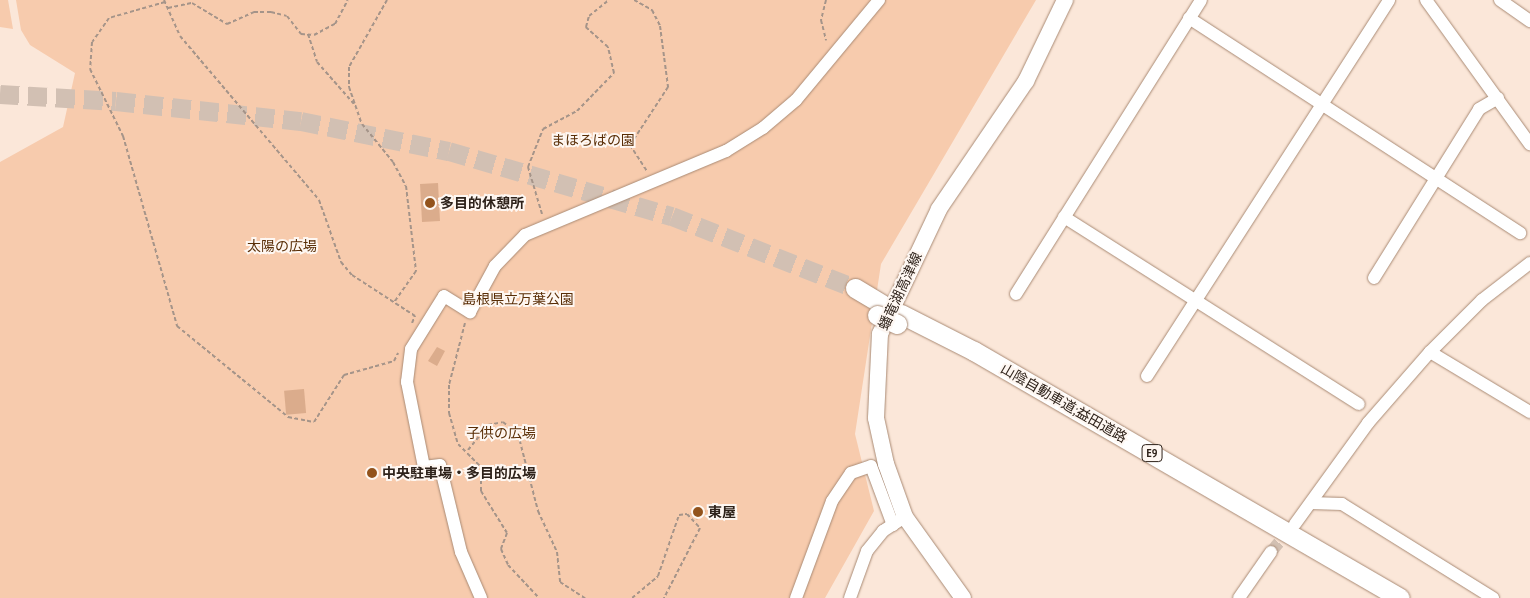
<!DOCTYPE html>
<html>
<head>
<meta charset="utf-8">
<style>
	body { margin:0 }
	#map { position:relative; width:1530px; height:598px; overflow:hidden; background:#fbe7d9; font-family:"PT Sans Narrow","Noto Sans JP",sans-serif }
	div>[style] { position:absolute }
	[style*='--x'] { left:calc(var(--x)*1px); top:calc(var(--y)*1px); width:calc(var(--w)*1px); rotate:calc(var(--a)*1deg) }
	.green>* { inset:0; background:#f7cbad }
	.building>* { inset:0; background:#dbac8c; transform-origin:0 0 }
	.minor-tunnel>* { height:12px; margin-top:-6px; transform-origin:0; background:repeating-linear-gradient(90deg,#d2c0b3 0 12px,transparent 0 18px) }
	.highway-tunnel>* { height:19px; margin-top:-9.5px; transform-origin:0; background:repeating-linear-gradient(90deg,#d2c0b3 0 19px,transparent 0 28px) }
	.path>* { height:2px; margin-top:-1px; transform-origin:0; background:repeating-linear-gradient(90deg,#a59489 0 4px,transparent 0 6.5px) }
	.roads { filter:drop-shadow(0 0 1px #a98a74) drop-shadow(0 0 1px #a98a74) }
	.minor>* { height:12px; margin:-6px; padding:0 6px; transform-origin:6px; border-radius:6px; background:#fff }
	.major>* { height:16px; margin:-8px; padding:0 8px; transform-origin:8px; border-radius:8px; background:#fff }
	.highway>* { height:19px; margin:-9.5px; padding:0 9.5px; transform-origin:9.5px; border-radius:9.5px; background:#fff }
	.bridges { filter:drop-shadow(0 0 1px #a98a74) drop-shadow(0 0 1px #a98a74) }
	.highway-bridge>* { height:19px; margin:-9.5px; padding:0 9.5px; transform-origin:9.5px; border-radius:9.5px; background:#fff }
	.dots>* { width:14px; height:14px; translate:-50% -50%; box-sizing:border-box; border:2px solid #fef7f2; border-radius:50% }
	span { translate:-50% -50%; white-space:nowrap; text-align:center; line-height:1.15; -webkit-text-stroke:4px #fef7f2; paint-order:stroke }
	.shield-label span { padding:1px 4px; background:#fef7f2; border:1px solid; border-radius:4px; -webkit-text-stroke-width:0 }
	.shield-label { font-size:12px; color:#2e221a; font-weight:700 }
	.park-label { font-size:14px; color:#592d05 }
	.poi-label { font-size:14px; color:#2e221a; font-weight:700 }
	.left { translate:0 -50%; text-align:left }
	.street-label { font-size:14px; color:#2e221a }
</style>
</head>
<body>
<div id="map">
	<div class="green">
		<i style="clip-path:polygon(0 0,8px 0,13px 29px,0 27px)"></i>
		<i style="clip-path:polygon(16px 0,1036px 0,881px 264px,855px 434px,874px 511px,825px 598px,0 598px,0 162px,63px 127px,75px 73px,30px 45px,21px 30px)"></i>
	</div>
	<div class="building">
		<i style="left:438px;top:183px;width:38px;height:18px;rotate:87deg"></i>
		<i style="clip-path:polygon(437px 347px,445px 351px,437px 366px,428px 361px)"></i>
		<i style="left:304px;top:389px;width:24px;height:20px;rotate:85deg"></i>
		<i style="clip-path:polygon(698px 505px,706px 511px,697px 520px,690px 514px)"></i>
	</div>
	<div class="minor-tunnel">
		<i style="--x:1271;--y:552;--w:33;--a:-50"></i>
	</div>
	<div class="highway-tunnel">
		<i style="--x:0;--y:94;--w:116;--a:3.5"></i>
		<i style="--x:116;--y:101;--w:186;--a:6.2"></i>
		<i style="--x:301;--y:121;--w:151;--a:11.5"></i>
		<i style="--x:449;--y:151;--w:232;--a:16.3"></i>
		<i style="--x:672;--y:216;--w:197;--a:21.5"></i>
	</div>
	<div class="path">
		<i style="--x:164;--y:0;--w:39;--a:66"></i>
		<i style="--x:180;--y:36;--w:215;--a:49.7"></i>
		<i style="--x:319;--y:200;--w:66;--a:70.5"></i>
		<i style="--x:341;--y:262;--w:17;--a:50"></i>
		<i style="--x:352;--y:275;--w:75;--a:33.1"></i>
		<i style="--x:387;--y:0;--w:77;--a:119.6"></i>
		<i style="--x:349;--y:67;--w:20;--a:90"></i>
		<i style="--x:349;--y:87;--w:39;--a:71"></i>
		<i style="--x:362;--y:124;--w:49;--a:50.8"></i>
		<i style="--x:393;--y:162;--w:27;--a:62"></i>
		<i style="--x:406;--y:186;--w:86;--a:83.3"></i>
		<i style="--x:416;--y:271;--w:39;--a:125"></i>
		<i style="--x:634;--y:0;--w:21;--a:29"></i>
		<i style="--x:652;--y:10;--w:18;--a:63"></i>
		<i style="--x:660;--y:26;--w:62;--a:82.5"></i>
		<i style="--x:668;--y:87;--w:69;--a:123.2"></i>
		<i style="--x:630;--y:145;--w:31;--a:57"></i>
		<i style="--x:826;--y:0;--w:21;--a:104"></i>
		<i style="--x:821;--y:20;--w:21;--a:76"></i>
		<i style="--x:165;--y:2;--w:58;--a:164.1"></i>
		<i style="--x:109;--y:18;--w:29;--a:125"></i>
		<i style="--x:92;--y:42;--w:27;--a:94"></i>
		<i style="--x:90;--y:69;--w:75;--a:63.8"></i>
		<i style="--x:123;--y:136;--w:198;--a:74.1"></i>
		<i style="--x:177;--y:326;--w:144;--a:39.3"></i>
		<i style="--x:288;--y:417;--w:26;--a:11"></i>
		<i style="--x:314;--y:422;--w:56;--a:-57.4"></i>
		<i style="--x:344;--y:375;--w:52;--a:-15.6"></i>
		<i style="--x:394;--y:361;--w:9;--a:-63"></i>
		<i style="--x:168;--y:8;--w:25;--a:-12"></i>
		<i style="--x:192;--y:3;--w:41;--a:31"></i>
		<i style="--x:227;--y:24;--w:30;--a:-24"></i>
		<i style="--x:254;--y:12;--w:17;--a:0"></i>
		<i style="--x:271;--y:12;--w:16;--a:14"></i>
		<i style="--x:287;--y:16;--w:23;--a:52"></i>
		<i style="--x:301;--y:34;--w:13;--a:4"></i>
		<i style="--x:314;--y:35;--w:24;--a:-28"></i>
		<i style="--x:335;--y:24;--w:27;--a:-62"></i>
		<i style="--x:308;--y:34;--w:29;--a:72"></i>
		<i style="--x:317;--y:62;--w:56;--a:48.6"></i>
		<i style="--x:542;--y:214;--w:49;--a:-106.6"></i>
		<i style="--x:528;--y:167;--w:41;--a:-68.5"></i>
		<i style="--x:543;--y:129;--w:38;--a:-28"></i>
		<i style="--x:577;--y:111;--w:53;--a:-45.8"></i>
		<i style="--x:614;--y:73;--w:27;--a:-103"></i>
		<i style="--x:608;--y:47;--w:30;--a:-138"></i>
		<i style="--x:586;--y:27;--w:11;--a:-75"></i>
		<i style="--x:589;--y:16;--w:26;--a:-39"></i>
		<i style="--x:412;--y:323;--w:8;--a:-67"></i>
		<i style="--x:465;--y:323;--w:64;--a:104.5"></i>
		<i style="--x:449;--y:385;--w:28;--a:90"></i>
		<i style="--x:449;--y:413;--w:32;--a:74"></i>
		<i style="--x:458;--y:444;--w:33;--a:45"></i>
		<i style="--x:481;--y:467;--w:24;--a:90"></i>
		<i style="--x:481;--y:491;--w:49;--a:58.2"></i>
		<i style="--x:507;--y:533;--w:17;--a:111"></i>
		<i style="--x:501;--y:549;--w:17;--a:66"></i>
		<i style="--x:508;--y:565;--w:45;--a:46.8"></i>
		<i style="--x:468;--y:450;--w:32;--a:-51"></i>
		<i style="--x:488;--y:425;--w:15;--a:-11"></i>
		<i style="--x:503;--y:422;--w:19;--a:39"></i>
		<i style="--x:518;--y:434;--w:80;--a:75.4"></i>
		<i style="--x:538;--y:511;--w:45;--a:65.1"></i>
		<i style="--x:557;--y:552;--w:30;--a:84"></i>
		<i style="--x:560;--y:582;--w:30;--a:33"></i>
		<i style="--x:632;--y:598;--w:34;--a:-40"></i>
		<i style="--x:658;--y:576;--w:65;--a:-71"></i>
		<i style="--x:679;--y:515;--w:8;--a:-7"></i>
		<i style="--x:687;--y:514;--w:19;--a:47"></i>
		<i style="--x:700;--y:528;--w:79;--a:117.2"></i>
	</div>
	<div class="roads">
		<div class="minor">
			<i style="--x:1426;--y:0;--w:178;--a:54.2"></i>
			<i style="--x:1500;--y:0;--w:37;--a:35"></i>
			<i style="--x:1189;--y:18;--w:395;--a:33"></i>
			<i style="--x:1064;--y:217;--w:349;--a:32.4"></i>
			<i style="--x:1374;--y:278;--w:199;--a:-58.1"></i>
			<i style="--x:1479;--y:109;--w:22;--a:-30"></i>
			<i style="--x:1016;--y:294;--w:347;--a:-57.8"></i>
			<i style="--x:1430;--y:352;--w:117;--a:31"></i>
			<i style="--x:1147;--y:376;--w:447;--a:-57.2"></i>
			<i style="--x:1311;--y:503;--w:31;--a:2"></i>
			<i style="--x:1342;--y:504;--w:178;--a:31.9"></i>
			<i style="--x:1295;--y:524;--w:125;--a:-54.1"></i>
			<i style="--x:1368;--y:423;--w:94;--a:-48.9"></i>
			<i style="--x:1430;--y:352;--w:74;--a:-45"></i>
			<i style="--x:1482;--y:300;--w:61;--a:-37.6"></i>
			<i style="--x:481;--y:598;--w:50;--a:-113.5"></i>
			<i style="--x:461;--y:552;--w:89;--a:-103.6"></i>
			<i style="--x:440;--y:465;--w:16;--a:173"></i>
			<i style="--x:424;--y:467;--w:87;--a:-101.3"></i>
			<i style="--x:407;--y:382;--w:33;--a:-83"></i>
			<i style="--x:411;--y:349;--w:62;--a:-58.1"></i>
			<i style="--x:444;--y:296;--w:31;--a:32"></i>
			<i style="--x:470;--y:312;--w:52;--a:-61.5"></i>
			<i style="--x:495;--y:266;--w:43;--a:-45.9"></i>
			<i style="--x:525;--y:235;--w:218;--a:-22.7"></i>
			<i style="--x:726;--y:151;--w:44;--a:-31.9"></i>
			<i style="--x:763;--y:128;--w:43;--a:-40.3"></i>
			<i style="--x:796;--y:100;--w:130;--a:-50.3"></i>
			<i style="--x:796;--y:598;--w:103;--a:-69.6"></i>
			<i style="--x:832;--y:501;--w:34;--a:-56"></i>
			<i style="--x:851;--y:473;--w:21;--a:-19"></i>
			<i style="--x:871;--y:466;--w:63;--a:69.6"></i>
			<i style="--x:850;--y:598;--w:50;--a:-70.1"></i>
			<i style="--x:867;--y:551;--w:26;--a:-51"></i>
			<i style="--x:883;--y:531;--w:20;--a:-33"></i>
			<i style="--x:1239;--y:598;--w:56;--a:-55.2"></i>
		</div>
		<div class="major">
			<i style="--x:963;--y:598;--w:100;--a:-125.6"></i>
			<i style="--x:905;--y:517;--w:56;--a:-109.7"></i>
			<i style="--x:886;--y:464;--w:47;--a:-102.3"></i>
			<i style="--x:876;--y:418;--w:84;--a:-87.3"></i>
			<i style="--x:880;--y:334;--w:138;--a:-64.7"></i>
			<i style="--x:939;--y:209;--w:155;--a:-55.8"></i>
			<i style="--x:1026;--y:81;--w:90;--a:-64.3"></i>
		</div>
		<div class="highway">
			<i style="--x:855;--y:288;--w:31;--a:31"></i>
			<i style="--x:901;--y:314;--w:82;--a:26.9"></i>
			<i style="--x:974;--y:351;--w:492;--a:30.1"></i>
		</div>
	</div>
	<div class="bridges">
		<div class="highway-bridge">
			<i style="--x:877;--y:315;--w:22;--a:24"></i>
		</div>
	</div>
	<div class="dots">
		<i style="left:430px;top:203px;background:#93531c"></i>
		<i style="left:372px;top:473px;background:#93531c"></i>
		<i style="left:698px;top:512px;background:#93531c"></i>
	</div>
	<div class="shield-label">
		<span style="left:1152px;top:453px">E9</span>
	</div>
	<div class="park-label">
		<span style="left:593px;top:140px">まほろばの園</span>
		<span style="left:282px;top:246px">太陽の広場</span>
		<span style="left:518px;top:299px">島根県立万葉公園</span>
		<span style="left:501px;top:433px">子供の広場</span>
	</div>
	<div class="poi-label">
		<span class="left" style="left:440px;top:203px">多目的休憩所</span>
		<span class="left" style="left:382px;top:473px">中央駐車場・多目的広場</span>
		<span class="left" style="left:708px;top:512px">東屋</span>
	</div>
	<div class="street-label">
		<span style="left:900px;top:291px;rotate:-65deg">蟠竜湖高津線</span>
		<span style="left:1064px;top:403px;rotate:30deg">山陰自動車道;益田道路</span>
	</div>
</div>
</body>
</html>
